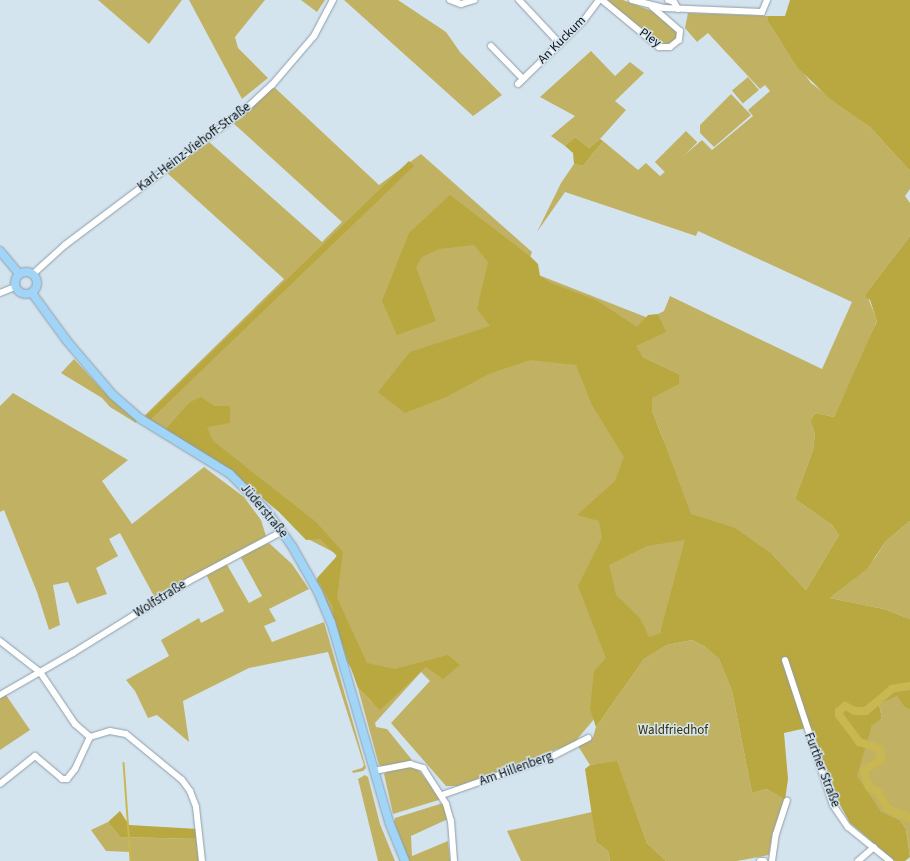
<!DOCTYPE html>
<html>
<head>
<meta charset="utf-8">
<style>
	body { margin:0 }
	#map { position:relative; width:910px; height:861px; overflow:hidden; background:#d4e4ef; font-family:"Source Sans 3",sans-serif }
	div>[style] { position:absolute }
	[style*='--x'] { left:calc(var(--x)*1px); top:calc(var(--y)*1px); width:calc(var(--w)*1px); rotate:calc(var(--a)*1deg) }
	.green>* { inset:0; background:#c1b263; transform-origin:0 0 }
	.forest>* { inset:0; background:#b9a740 }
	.stream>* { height:1.5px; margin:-0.75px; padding:0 0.75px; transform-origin:0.75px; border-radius:0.75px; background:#c9b751 }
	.river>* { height:8px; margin:-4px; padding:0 4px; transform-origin:4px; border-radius:4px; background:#c9b751 }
	.roads { filter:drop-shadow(0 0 1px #8e9da8) drop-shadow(0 0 1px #8e9da8) }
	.minor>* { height:6px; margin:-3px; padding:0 3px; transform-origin:3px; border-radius:3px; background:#fff }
	.major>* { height:8px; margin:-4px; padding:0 4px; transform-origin:4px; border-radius:4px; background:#a0d5f8 }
	.major>.ring { margin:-4px; padding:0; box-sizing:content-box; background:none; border:8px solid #a0d5f8; border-radius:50% }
	span { translate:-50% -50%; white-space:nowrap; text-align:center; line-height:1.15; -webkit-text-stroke:3px #d4e4ef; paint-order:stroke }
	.street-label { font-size:13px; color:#0d1216 }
	.park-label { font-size:13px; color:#362e01 }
</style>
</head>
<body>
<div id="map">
	<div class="green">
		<i style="clip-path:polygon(98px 0,182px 0,149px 44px)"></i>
		<i style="clip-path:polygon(189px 0,265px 0,235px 37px,238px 48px,268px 78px,242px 99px)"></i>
		<i style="clip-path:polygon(301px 0,325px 0,317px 12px)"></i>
		<i style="clip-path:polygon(344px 0,398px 0,446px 32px,460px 52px,502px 95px,473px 116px)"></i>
		<i style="clip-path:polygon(604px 0,623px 0,652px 11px,677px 30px,677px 39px,669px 46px,659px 44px)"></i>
		<i style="clip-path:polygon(evenodd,688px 13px,768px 16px,768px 22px,781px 42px,811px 83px,870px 127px,910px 171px,910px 189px,905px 196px,910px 203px,910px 236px,864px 296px,868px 298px,877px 320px,868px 343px,834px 417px,816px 413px,810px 420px,815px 434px,813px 450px,795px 499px,832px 525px,839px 535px,806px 590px,772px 554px,663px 624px,660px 633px,649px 638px,595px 718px,574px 743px,458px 786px,446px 786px,391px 723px,430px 681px,421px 672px,375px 723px,376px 727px,387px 729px,412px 760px,385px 767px,379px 765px,358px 688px,373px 703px,345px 659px,316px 580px,333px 565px,337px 554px,306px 538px,249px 482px,142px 418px,284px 279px,166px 172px,208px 141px,322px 242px,342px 222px,232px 122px,274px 87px,379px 185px,421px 154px,532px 252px,526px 270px,661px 323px,665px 332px,658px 314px,664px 311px,670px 296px,822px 369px,852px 302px,698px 231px,696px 236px,565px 192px,537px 232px,561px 183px,574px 164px,583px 166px,603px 141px,638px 170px,646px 163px,660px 176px,702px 140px,712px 150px,753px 116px,748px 110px,770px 91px,765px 85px,760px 89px,708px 33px,697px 42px,685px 28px,688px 13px,637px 349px,643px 357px,679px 374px,652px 398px,652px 410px,665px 444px,629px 358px,637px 349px)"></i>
		<i style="clip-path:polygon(591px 51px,615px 76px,630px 62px,644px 73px,615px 101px,626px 110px,600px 139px,589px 148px,575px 137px,565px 146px,551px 136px,575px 116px,540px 97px)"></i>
		<i style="left:748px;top:77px;width:17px;height:21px;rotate:50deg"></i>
		<i style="clip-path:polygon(731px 94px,751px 115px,714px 147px,700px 133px,700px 125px)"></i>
		<i style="left:686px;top:131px;width:16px;height:44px;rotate:45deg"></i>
		<i style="clip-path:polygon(74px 359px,110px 398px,137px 421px,136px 423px,110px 407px,102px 398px,61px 373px)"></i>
		<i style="clip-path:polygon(13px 393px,128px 460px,102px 481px,132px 524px,204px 467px,244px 497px,261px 520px,266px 536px,155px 598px,120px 533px,109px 539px,118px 556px,96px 568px,107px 594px,77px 604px,68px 582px,53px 585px,60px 625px,49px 630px,37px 592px,4px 510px,0 512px,0 406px)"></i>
		<i style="clip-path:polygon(910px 521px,910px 619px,884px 609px,830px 598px,854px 579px,875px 558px,886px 541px)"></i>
		<i style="clip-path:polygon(269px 543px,292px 564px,309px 589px,269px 609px,276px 621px,264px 626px,272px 642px,324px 622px,366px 768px,363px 771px,353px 773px,352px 771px,362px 768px,364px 765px,328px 652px,249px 668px,183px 701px,189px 742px,157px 715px,148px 718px,135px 691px,126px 680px,169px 656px,161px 640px,199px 618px,201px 623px,224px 611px,206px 574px,226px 563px,249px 603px,262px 596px,240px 556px)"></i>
		<i style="clip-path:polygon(692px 640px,704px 646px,719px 659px,732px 691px,752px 793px,767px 789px,785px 800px,772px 836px,769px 855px,737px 861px,666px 861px,647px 843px,617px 762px,590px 765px,578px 746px,593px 737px,596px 727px,644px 659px,667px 645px)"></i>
		<i style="clip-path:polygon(6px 695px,30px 730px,0 750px,0 697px)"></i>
		<i style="clip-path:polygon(897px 695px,905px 708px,910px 710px,910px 857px,906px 829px,900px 820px,881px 811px,856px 776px,872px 724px,882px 719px,879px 704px)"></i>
		<i style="clip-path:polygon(416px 767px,442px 799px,393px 814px,384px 774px,388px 770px)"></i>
		<i style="clip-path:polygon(365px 775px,368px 777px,380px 824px,395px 861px,378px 861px,358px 779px)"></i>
		<i style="clip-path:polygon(443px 803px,448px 819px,411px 836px,412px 856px,448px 841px,450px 861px,409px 861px,394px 822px,395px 818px)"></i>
		<i style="clip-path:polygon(592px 812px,596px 842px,608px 851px,610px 861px,521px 861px,507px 831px)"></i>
		<i style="clip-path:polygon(108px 822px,120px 837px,199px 839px,201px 861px,131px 861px,130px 852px,106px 851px,91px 830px)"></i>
	</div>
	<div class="forest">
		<i style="clip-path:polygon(790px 0,910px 0,910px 171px,870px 127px,829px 98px,798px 68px,768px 22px,768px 16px,785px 16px)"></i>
		<i style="clip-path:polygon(575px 137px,589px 148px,600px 139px,603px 141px,583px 166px,574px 164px,573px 153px,565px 146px)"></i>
		<i style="clip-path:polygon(409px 161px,414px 166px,150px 420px,146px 416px)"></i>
		<i style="clip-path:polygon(evenodd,450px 195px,532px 258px,538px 264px,540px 276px,551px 283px,596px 300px,637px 327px,648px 315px,658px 314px,666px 332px,636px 346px,643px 357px,679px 374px,679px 384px,652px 398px,652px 410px,691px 514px,735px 528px,772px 554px,806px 590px,839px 535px,832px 525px,795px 499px,813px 450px,815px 434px,810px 420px,816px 413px,834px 417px,877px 321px,870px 300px,864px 296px,910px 236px,910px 521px,886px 541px,867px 569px,830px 598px,884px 609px,910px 619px,910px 710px,905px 708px,897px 696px,879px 704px,882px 719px,872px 725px,857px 776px,881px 811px,900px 820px,906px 829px,910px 857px,905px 861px,895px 861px,850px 823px,839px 803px,811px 727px,784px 733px,788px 779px,785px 800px,767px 789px,752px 793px,732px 691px,719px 659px,704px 646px,692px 640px,667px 645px,644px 659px,596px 727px,590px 709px,594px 671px,606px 658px,578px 586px,602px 538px,599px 521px,577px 515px,615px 481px,624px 457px,592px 405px,576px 365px,530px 360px,489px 374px,446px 397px,405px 413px,378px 392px,410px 352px,490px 326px,477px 309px,488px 262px,474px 245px,439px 249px,422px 257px,416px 267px,436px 321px,397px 335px,382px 301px,409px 233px,450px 195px,685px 540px,660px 633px,649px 637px,640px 618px,616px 595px,609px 565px,647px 546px,685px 540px)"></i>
		<i style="clip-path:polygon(201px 397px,214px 406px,230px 406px,230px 423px,207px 427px,213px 441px,316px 522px,343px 552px,337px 598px,367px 663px,395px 669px,448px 655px,460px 665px,443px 679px,426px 667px,380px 710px,358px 688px,334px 620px,333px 607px,317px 578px,337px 556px,320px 539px,306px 540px,279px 512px,231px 472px,165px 430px,190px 402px)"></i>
		<i style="clip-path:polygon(617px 761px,647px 843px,666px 861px,610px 861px,608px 851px,596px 842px,585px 769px,590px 765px)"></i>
		<i style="clip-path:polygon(120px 811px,129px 825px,198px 829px,199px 839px,120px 837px,108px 822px)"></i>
	</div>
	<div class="stream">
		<i style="--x:124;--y:763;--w:98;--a:85.9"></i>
	</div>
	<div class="river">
		<i style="--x:910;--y:686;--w:18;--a:171"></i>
		<i style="--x:892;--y:689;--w:34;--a:140"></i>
		<i style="--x:866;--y:711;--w:11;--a:180"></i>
		<i style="--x:855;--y:711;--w:11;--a:-153"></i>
		<i style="--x:845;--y:706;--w:8;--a:140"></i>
		<i style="--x:839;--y:711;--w:4;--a:90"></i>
		<i style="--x:839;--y:715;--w:34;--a:53"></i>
		<i style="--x:859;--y:742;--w:22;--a:18"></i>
		<i style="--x:880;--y:749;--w:11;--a:85"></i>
		<i style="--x:881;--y:760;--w:20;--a:150"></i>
		<i style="--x:864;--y:770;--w:18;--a:74"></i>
		<i style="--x:869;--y:787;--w:10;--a:29"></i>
		<i style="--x:878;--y:792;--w:20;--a:60"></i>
		<i style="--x:888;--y:809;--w:24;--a:22"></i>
	</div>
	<div class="roads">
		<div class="minor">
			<i style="--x:450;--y:0;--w:12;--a:20"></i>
			<i style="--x:461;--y:4;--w:14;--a:-17"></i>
			<i style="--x:519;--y:0;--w:60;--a:47"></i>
			<i style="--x:602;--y:0;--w:74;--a:39.5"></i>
			<i style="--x:659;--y:47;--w:11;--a:0"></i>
			<i style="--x:670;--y:47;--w:11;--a:-38"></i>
			<i style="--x:679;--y:40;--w:9;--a:-84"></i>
			<i style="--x:680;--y:31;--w:37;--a:-139"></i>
			<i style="--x:632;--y:0;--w:33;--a:14"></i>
			<i style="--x:664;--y:8;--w:98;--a:2.3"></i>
			<i style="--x:762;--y:12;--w:13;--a:-67"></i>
			<i style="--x:668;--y:0;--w:6;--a:18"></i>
			<i style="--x:674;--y:2;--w:8;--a:60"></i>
			<i style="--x:491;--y:46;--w:46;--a:45.9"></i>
			<i style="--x:518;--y:84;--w:92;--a:-44.1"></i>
			<i style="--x:584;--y:20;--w:25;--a:-53"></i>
			<i style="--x:33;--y:274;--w:43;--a:-42.2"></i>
			<i style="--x:65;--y:245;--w:229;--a:-37"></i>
			<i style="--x:248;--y:107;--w:33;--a:-43"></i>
			<i style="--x:272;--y:85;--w:65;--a:-49.4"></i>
			<i style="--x:314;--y:36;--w:41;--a:-62.2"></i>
			<i style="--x:0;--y:293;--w:16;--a:-22"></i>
			<i style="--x:0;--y:641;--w:51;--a:37.8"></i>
			<i style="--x:40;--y:672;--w:63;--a:56.1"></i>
			<i style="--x:75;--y:724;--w:20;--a:41"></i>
			<i style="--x:785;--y:660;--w:153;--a:71.7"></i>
			<i style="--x:833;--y:805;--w:27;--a:56"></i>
			<i style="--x:848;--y:827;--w:54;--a:39"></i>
			<i style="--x:0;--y:695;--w:84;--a:-29.9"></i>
			<i style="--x:73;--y:653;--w:137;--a:-31.8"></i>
			<i style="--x:189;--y:581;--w:106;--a:-28"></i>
			<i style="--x:90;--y:737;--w:21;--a:-17"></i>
			<i style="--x:110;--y:731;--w:16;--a:11"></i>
			<i style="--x:126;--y:734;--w:72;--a:39.4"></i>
			<i style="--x:182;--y:780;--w:14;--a:54"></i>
			<i style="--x:190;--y:791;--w:17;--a:69"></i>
			<i style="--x:196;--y:807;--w:54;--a:83.7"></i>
			<i style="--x:374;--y:771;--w:37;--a:-11"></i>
			<i style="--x:410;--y:764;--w:14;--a:17"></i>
			<i style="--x:423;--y:768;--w:43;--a:57.4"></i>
			<i style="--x:446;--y:804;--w:18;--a:74"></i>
			<i style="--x:451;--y:821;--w:40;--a:85.7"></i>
			<i style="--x:0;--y:784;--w:45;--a:-38.7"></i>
			<i style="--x:35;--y:756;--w:35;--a:40"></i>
			<i style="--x:62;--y:779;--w:5;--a:0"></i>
			<i style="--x:67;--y:779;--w:13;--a:-51"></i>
			<i style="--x:75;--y:769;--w:35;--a:-65"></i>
			<i style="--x:442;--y:795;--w:115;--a:-19.2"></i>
			<i style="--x:551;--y:757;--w:42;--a:-27.2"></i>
			<i style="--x:760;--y:861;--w:4;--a:0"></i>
			<i style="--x:772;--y:861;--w:27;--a:-82"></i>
			<i style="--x:776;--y:834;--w:35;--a:-72"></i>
			<i style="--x:858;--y:861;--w:21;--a:-41"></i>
		</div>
		<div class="major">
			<i style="--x:0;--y:251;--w:30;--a:50"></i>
			<i class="ring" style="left:15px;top:272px;width:14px;height:14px"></i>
			<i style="--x:32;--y:293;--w:59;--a:53.9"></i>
			<i style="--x:67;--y:341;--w:71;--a:49.6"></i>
			<i style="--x:113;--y:395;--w:37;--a:41"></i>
			<i style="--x:141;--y:419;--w:105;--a:31.7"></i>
			<i style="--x:230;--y:474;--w:52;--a:45"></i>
			<i style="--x:267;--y:511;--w:43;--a:54.5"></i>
			<i style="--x:292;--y:546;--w:53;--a:60.5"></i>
			<i style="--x:318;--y:592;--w:33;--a:67"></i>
			<i style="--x:331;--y:622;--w:208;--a:73.8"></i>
			<i style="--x:389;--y:822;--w:42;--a:67.7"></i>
		</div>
	</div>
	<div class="street-label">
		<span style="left:650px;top:38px;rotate:35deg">Pley</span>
		<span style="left:562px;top:40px;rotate:-45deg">An Kuckum</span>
		<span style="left:194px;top:147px;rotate:-37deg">Karl-Heinz-Viehoff-Straße</span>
		<span style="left:264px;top:511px;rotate:50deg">Jüderstraße</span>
		<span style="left:160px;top:599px;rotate:-32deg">Wolfstraße</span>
		<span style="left:516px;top:769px;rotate:-20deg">Am Hillenberg</span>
		<span style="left:822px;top:770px;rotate:69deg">Further Straße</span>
	</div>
	<div class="park-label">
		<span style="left:673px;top:730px">Waldfriedhof</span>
	</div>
</div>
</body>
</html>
